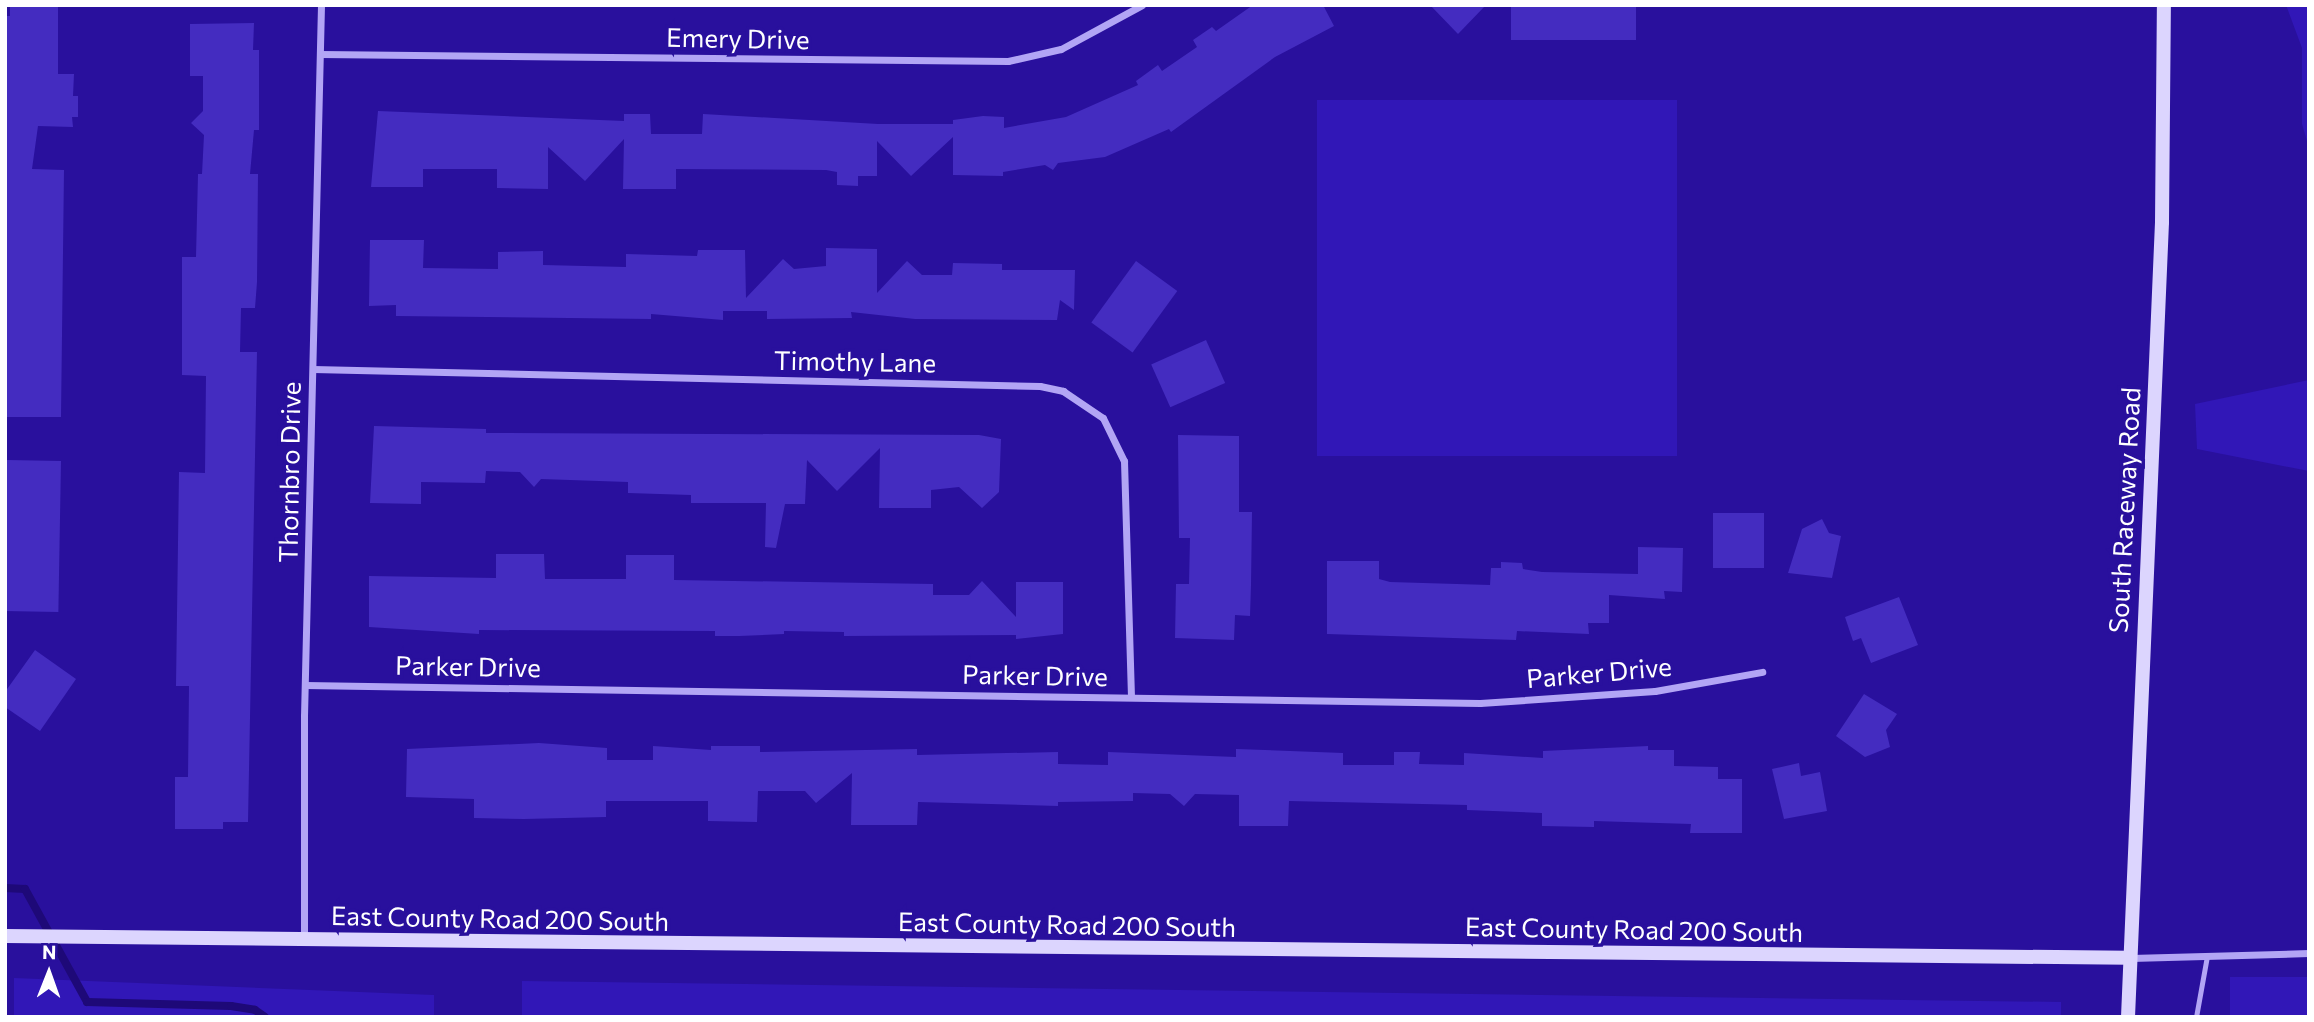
<!DOCTYPE html>
<html>
<head>
<meta charset="utf-8">
<style>
	body { margin:0 }
	#map { position:relative; width:2314px; height:1022px; overflow:hidden; background:#29109d; font-family:Commissioner,sans-serif }
	div>[style] { position:absolute }
	[style*='--x'] { left:calc(var(--x)*1px); top:calc(var(--y)*1px); width:calc(var(--w)*1px); rotate:calc(var(--a)*1deg) }
	.green>* { inset:0; background:#3117b7; transform-origin:0 0 }
	.stream>* { height:8px; margin:-4px; padding:0 4px; transform-origin:4px; border-radius:4px; background:#1e0978 }
	.building>* { inset:0; background:#442cc0; transform-origin:0 0 }
	.lane>* { height:5px; margin:-2.5px; padding:0 2.5px; transform-origin:2.5px; border-radius:2.5px; background:#b2a5f5 }
	.street>* { height:7px; margin:-3.5px; padding:0 3.5px; transform-origin:3.5px; border-radius:3.5px; background:#b2a5f5 }
	.secondary>* { height:14px; margin:-7px; padding:0 7px; transform-origin:7px; border-radius:7px; background:#dcd5fe }
	span { translate:-50% -50%; white-space:nowrap; text-align:center; line-height:1.15; -webkit-text-stroke:7px #29109d; paint-order:stroke }
	.street-label { font-size:26px; color:#fff }
	.frame { position:absolute; inset:0; border:7px solid #fff; pointer-events:none }
	.north { position:absolute; left:14px; top:938px; width:70px; height:70px; -webkit-text-stroke:5px #29109d; paint-order:stroke; rotate:1deg; font-size:19px; font-weight:700; line-height:28px; text-align:center; color:#fff }
	.north::after { content:''; display:block; margin:auto; width:24px; height:32px; background:#fff; clip-path:polygon(50% 0,100% 100%,50% 72%,0 100%) }
</style>
</head>
<body>
<div id="map">
	<div class="green">
		<i style="clip-path:polygon(2286px 5px,2309px 5px,2309px 148px,2302px 124px,2302px 48px)"></i>
		<i style="left:1317px;top:100px;width:360px;height:356px"></i>
		<i style="clip-path:polygon(2309px 380px,2309px 471px,2197px 449px,2195px 404px)"></i>
		<i style="left:2309px;top:977px;width:40px;height:79px;rotate:90deg"></i>
		<i style="clip-path:polygon(14px 978px,434px 995px,434px 1017px,14px 1017px)"></i>
		<i style="clip-path:polygon(522px 981px,2061px 1002px,2061px 1017px,522px 1017px)"></i>
	</div>
	<div class="stream">
		<i style="--x:5;--y:888;--w:20;--a:3"></i>
		<i style="--x:25;--y:889;--w:129;--a:61.2"></i>
		<i style="--x:87;--y:1002;--w:144;--a:1.6"></i>
		<i style="--x:231;--y:1006;--w:24;--a:9"></i>
		<i style="--x:255;--y:1010;--w:12;--a:35"></i>
	</div>
	<div class="building">
		<i style="clip-path:polygon(10px 5px,58px 5px,58px 74px,74px 74px,73px 96px,78px 96px,78px 117px,72px 117px,73px 127px,38px 126px,32px 169px,64px 170px,61px 417px,5px 417px,5px 16px,10px 16px)"></i>
		<i style="clip-path:polygon(1253px 5px,1323px 5px,1334px 26px,1275px 57px,1171px 132px,1169px 129px,1105px 157px,1058px 163px,1053px 170px,1045px 165px,1003px 172px,1003px 176px,953px 175px,953px 137px,911px 176px,877px 141px,877px 176px,858px 176px,858px 186px,837px 185px,837px 172px,826px 170px,676px 169px,676px 189px,623px 189px,624px 139px,585px 181px,548px 147px,548px 189px,497px 188px,497px 169px,423px 169px,423px 187px,371px 187px,378px 111px,624px 121px,624px 114px,650px 114px,651px 134px,702px 134px,703px 114px,878px 124px,953px 124px,953px 120px,983px 116px,1004px 117px,1004px 128px,1066px 117px,1138px 85px,1136px 81px,1158px 65px,1162px 71px,1197px 47px,1193px 40px,1212px 27px,1216px 31px)"></i>
		<i style="clip-path:polygon(1430px 5px,1486px 5px,1458px 34px)"></i>
		<i style="left:1511px;top:5px;width:125px;height:35px"></i>
		<i style="clip-path:polygon(254px 23px,253px 50px,259px 50px,259px 130px,254px 130px,250px 174px,258px 174px,257px 282px,255px 308px,241px 308px,240px 352px,257px 352px,248px 822px,223px 822px,223px 829px,175px 829px,175px 777px,188px 777px,189px 686px,176px 686px,179px 472px,205px 473px,206px 376px,182px 375px,182px 257px,196px 257px,198px 174px,202px 174px,204px 135px,191px 123px,203px 111px,203px 76px,190px 76px,190px 24px)"></i>
		<i style="clip-path:polygon(370px 240px,424px 240px,423px 268px,498px 269px,498px 252px,543px 251px,543px 265px,626px 267px,626px 254px,697px 256px,698px 250px,745px 250px,746px 298px,783px 259px,794px 269px,826px 266px,826px 248px,877px 249px,877px 293px,907px 261px,922px 275px,952px 275px,953px 263px,1002px 264px,1002px 270px,1075px 270px,1074px 310px,1060px 300px,1057px 320px,915px 319px,851px 312px,852px 318px,767px 319px,767px 311px,723px 311px,723px 320px,651px 314px,651px 319px,396px 316px,396px 305px,369px 306px)"></i>
		<i style="left:1136px;top:261px;width:51px;height:76px;rotate:36deg"></i>
		<i style="left:1206px;top:340px;width:47px;height:60px;rotate:66deg"></i>
		<i style="clip-path:polygon(374px 426px,486px 429px,486px 433px,979px 435px,1001px 439px,999px 492px,982px 508px,959px 487px,931px 490px,931px 508px,879px 508px,880px 448px,837px 491px,807px 460px,805px 504px,785px 504px,776px 548px,765px 547px,766px 503px,691px 503px,691px 495px,628px 493px,628px 482px,541px 479px,534px 487px,520px 472px,486px 471px,485px 483px,421px 482px,421px 504px,370px 503px)"></i>
		<i style="clip-path:polygon(1178px 435px,1239px 436px,1239px 512px,1252px 512px,1251px 585px,1250px 616px,1235px 615px,1234px 640px,1175px 638px,1176px 584px,1189px 584px,1190px 538px,1179px 538px)"></i>
		<i style="left:7px;top:460px;width:54px;height:151px;rotate:1deg"></i>
		<i style="left:1713px;top:513px;width:51px;height:55px"></i>
		<i style="clip-path:polygon(1822px 519px,1829px 533px,1841px 536px,1832px 578px,1788px 573px,1802px 529px)"></i>
		<i style="clip-path:polygon(1638px 547px,1683px 548px,1682px 592px,1664px 591px,1665px 599px,1609px 595px,1609px 623px,1588px 623px,1589px 634px,1517px 631px,1516px 640px,1327px 634px,1327px 561px,1379px 561px,1379px 579px,1390px 582px,1490px 585px,1491px 568px,1501px 568px,1501px 562px,1522px 563px,1523px 569px,1542px 572px,1638px 574px)"></i>
		<i style="clip-path:polygon(496px 554px,544px 554px,545px 579px,626px 579px,626px 555px,674px 555px,674px 580px,933px 584px,933px 595px,969px 595px,982px 581px,1016px 617px,1016px 582px,1063px 582px,1063px 634px,1016px 639px,1016px 635px,844px 636px,844px 632px,784px 631px,784px 634px,739px 636px,715px 636px,715px 631px,479px 630px,479px 634px,369px 627px,369px 576px,496px 578px)"></i>
		<i style="clip-path:polygon(1899px 597px,1918px 645px,1871px 663px,1861px 638px,1853px 641px,1845px 617px)"></i>
		<i style="clip-path:polygon(35px 650px,76px 679px,40px 731px,5px 707px,5px 692px)"></i>
		<i style="clip-path:polygon(1864px 694px,1897px 714px,1886px 730px,1890px 747px,1865px 757px,1836px 736px)"></i>
		<i style="clip-path:polygon(539px 743px,607px 748px,607px 760px,653px 760px,653px 746px,711px 750px,711px 746px,760px 746px,760px 752px,917px 749px,917px 755px,1058px 752px,1058px 764px,1108px 765px,1108px 752px,1236px 757px,1236px 749px,1343px 753px,1343px 765px,1394px 765px,1394px 752px,1420px 752px,1419px 764px,1464px 765px,1464px 753px,1543px 758px,1543px 751px,1648px 746px,1648px 750px,1674px 750px,1674px 766px,1718px 767px,1718px 779px,1742px 779px,1742px 833px,1690px 833px,1691px 824px,1594px 821px,1594px 827px,1542px 826px,1542px 813px,1467px 810px,1467px 805px,1289px 801px,1288px 826px,1239px 826px,1239px 795px,1195px 794px,1184px 806px,1170px 794px,1133px 793px,1133px 801px,1058px 802px,1058px 806px,918px 802px,917px 825px,851px 825px,852px 773px,816px 803px,805px 791px,758px 791px,757px 822px,708px 821px,708px 801px,606px 801px,606px 817px,524px 819px,474px 818px,474px 799px,406px 797px,407px 749px)"></i>
		<i style="clip-path:polygon(1799px 763px,1801px 776px,1820px 772px,1827px 811px,1784px 819px,1772px 769px)"></i>
	</div>
	<div class="lane">
		<i style="--x:2196;--y:1017;--w:62;--a:-79.8"></i>
	</div>
	<div class="street">
		<i style="--x:320;--y:54;--w:688;--a:0.58"></i>
		<i style="--x:1008;--y:61;--w:54;--a:-12.8"></i>
		<i style="--x:1061;--y:49;--w:92;--a:-28.5"></i>
		<i style="--x:313;--y:369;--w:727;--a:1.34"></i>
		<i style="--x:1040;--y:386;--w:24;--a:12"></i>
		<i style="--x:1063;--y:391;--w:48;--a:34"></i>
		<i style="--x:1103;--y:418;--w:48;--a:64"></i>
		<i style="--x:1124;--y:461;--w:236;--a:88.3"></i>
		<i style="--x:305;--y:685;--w:1175;--a:0.88"></i>
		<i style="--x:1480;--y:703;--w:175;--a:-3.9"></i>
		<i style="--x:1655;--y:691;--w:109;--a:-10.1"></i>
		<i style="--x:304;--y:939;--w:223;--a:-90"></i>
		<i style="--x:304;--y:716;--w:711;--a:-88.63"></i>
		<i style="--x:2131;--y:958;--w:178;--a:-1.6"></i>
	</div>
	<div class="secondary">
		<i style="--x:5;--y:936;--w:2123;--a:0.59"></i>
		<i style="--x:2128;--y:1017;--w:796;--a:-87.55"></i>
		<i style="--x:2162;--y:222;--w:217;--a:-89.5"></i>
	</div>
	<div class="street-label">
		<span style="left:738px;top:38px;rotate:1deg">Emery Drive</span>
		<span style="left:855px;top:361px;rotate:1deg">Timothy Lane</span>
		<span style="left:289px;top:472px;rotate:-89deg">Thornbro Drive</span>
		<span style="left:2124px;top:510px;rotate:-87deg">South Raceway Road</span>
		<span style="left:468px;top:666px;rotate:1deg">Parker Drive</span>
		<span style="left:1599px;top:672px;rotate:-5deg">Parker Drive</span>
		<span style="left:1035px;top:675px;rotate:1deg">Parker Drive</span>
		<span style="left:500px;top:918px;rotate:1deg">East County Road 200 South</span>
		<span style="left:1067px;top:924px;rotate:1deg">East County Road 200 South</span>
		<span style="left:1634px;top:929px;rotate:1deg">East County Road 200 South</span>
	</div>
	<div class="frame"></div>
	<div class="north">N</div>
</div>
</body>
</html>
